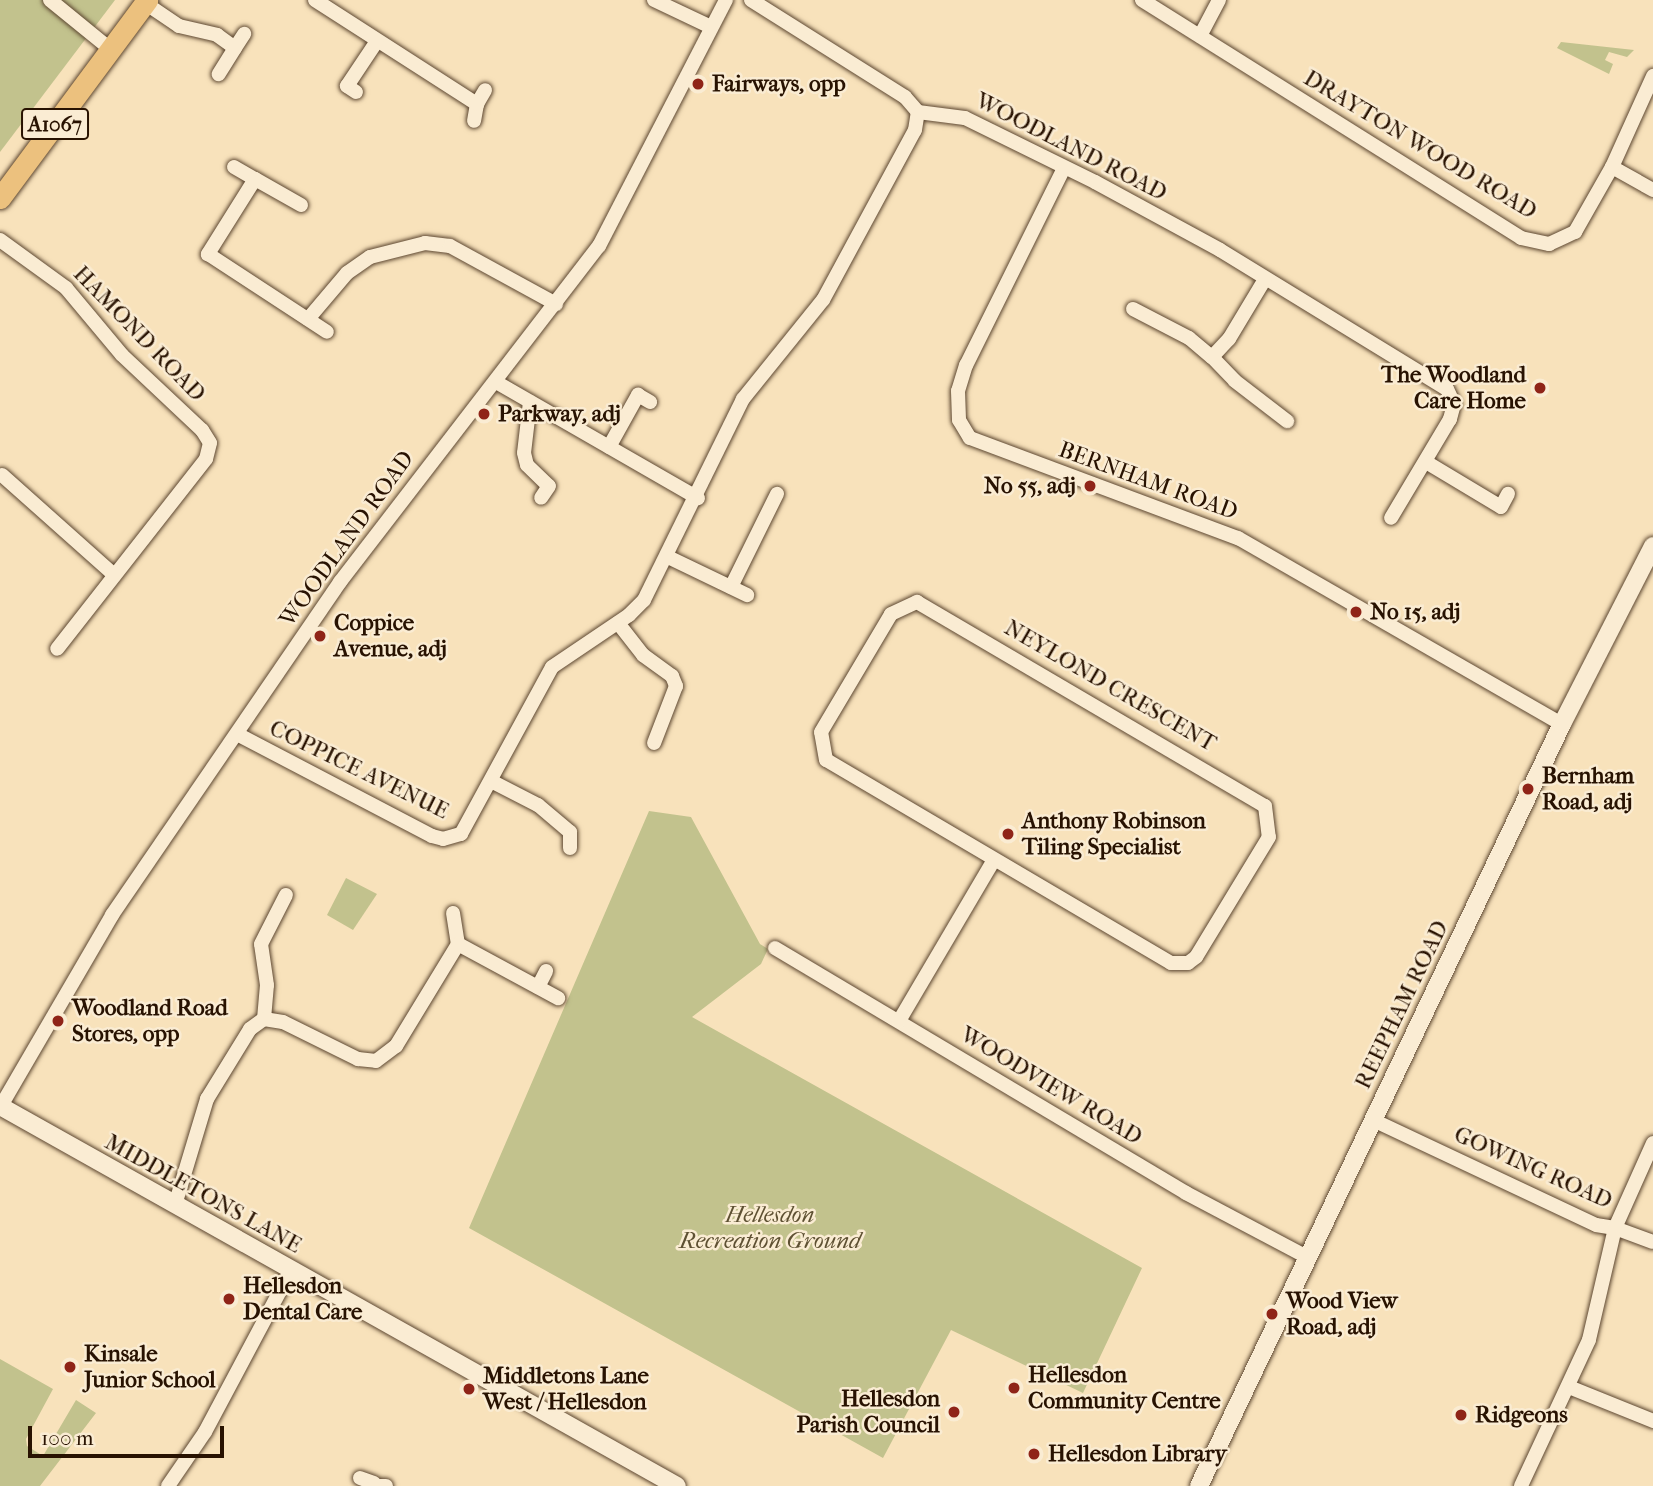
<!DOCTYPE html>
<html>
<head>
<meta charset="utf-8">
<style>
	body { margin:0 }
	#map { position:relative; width:1653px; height:1486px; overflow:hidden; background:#f8e2bb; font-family:"IM FELL French Canon",serif }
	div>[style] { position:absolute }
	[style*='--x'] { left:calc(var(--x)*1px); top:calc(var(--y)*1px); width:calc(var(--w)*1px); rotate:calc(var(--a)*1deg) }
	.green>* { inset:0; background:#c2c28d }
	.roads { filter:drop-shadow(0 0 2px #5c4630) drop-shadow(0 0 2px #5c4630) }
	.minor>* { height:14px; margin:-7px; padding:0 7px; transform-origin:7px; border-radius:7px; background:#faecd3 }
	.tertiary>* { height:18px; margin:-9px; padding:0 9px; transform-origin:9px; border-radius:9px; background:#faecd3 }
	.primary>* { height:21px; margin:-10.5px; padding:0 10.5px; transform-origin:10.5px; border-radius:10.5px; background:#ecc17e }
	.dots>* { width:19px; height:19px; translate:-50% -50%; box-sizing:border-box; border:4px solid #faecd3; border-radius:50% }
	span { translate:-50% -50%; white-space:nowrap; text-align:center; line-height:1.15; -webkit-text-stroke:5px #faecd3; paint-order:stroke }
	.shield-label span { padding:2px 5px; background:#faecd3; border:2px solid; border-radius:5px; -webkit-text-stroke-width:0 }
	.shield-label { font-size:21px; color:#281201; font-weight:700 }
	.poi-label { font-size:23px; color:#281201; font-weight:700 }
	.left { translate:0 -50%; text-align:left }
	.right { translate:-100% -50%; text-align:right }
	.street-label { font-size:23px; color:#281201 }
	.park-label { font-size:23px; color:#5e5032; font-style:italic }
	.scale { position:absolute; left:28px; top:1426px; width:196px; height:32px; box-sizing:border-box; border:4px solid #281201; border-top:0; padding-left:9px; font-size:21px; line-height:24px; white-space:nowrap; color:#281201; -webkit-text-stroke:5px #faecd3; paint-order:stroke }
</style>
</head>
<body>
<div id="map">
	<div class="green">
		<i style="clip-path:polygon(0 0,115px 0,0 152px)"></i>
		<i style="clip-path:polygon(1561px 42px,1634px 50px,1627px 57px,1609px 52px,1605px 60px,1613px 64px,1609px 74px,1557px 48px)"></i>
		<i style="clip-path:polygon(649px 811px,691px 817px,760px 944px,768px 949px,761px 964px,692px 1017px,1142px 1268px,1083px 1393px,951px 1330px,883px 1458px,469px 1228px)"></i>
		<i style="clip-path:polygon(346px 878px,377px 894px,353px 930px,327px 915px)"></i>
		<i style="clip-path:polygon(0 1359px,53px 1389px,26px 1439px,27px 1446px,43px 1456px,76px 1400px,96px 1413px,40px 1486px,0 1486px)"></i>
	</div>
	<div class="roads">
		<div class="minor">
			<i style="--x:50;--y:0;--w:77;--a:39.2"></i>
			<i style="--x:315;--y:0;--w:193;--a:32.7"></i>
			<i style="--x:477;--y:104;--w:17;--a:100"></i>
			<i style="--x:654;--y:0;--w:61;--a:25.3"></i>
			<i style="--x:751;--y:0;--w:182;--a:32.2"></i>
			<i style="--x:905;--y:97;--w:20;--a:49"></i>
			<i style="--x:918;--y:112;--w:47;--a:7.3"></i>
			<i style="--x:965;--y:118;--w:145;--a:26.2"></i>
			<i style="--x:1095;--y:182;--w:142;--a:28.5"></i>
			<i style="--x:1220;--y:250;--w:266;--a:31.5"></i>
			<i style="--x:1447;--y:389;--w:17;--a:65"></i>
			<i style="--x:1454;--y:404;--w:16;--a:105"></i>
			<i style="--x:1450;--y:419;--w:115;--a:120.8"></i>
			<i style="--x:1142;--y:0;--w:448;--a:32.1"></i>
			<i style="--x:1521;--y:238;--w:29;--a:12"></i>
			<i style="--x:1549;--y:244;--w:29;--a:-25"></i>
			<i style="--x:1575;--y:232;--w:75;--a:-60.4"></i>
			<i style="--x:1612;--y:167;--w:47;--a:29.3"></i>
			<i style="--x:145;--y:3;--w:41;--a:34.1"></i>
			<i style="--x:179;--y:26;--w:39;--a:13"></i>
			<i style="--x:217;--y:35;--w:22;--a:36"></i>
			<i style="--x:235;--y:48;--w:31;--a:122"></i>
			<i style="--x:1200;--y:36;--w:41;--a:-62.2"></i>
			<i style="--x:235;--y:48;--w:17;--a:-57"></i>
			<i style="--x:356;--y:92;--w:11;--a:-146"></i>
			<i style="--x:347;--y:86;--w:54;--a:-56.3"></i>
			<i style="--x:477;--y:104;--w:16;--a:-60"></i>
			<i style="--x:234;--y:167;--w:24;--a:30"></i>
			<i style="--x:1612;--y:167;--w:100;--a:-65.7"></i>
			<i style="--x:1064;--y:168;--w:220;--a:116.4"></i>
			<i style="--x:966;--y:365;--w:27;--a:107"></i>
			<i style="--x:958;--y:391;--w:29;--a:88"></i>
			<i style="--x:959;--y:420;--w:21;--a:59"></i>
			<i style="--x:970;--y:438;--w:286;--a:20.5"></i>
			<i style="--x:1238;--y:538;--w:374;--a:29.9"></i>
			<i style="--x:301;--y:205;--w:53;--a:-150.5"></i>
			<i style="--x:255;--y:179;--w:89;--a:122.1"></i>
			<i style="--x:208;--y:254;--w:142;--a:33.2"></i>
			<i style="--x:0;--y:240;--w:82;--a:36"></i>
			<i style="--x:66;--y:288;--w:87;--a:50.1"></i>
			<i style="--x:122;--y:355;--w:110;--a:43.2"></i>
			<i style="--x:202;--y:430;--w:15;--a:58"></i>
			<i style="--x:210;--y:443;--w:16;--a:104"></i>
			<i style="--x:206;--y:459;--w:241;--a:128.1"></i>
			<i style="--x:1133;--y:309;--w:63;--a:27.4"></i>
			<i style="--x:1189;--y:338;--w:30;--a:40"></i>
			<i style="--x:1212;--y:357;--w:25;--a:-47"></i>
			<i style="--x:1229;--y:339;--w:70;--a:-59"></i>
			<i style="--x:308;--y:319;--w:60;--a:-49.7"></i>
			<i style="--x:347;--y:273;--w:28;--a:-35"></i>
			<i style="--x:370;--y:257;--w:57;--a:-14.3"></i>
			<i style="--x:425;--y:243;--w:25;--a:7"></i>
			<i style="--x:450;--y:246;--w:121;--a:28.7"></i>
			<i style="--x:1212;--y:357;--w:33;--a:46"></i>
			<i style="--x:1235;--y:381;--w:66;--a:37.6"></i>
			<i style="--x:496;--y:382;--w:233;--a:29.9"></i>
			<i style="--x:530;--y:402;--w:51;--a:96.7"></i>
			<i style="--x:524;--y:453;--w:12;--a:76"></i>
			<i style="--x:527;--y:465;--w:30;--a:44"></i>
			<i style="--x:549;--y:486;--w:14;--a:124"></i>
			<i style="--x:609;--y:447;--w:60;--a:-60.9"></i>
			<i style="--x:638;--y:395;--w:14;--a:30"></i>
			<i style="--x:1426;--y:462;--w:87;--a:31"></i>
			<i style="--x:1501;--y:507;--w:15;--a:-62"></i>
			<i style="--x:2;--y:475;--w:149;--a:41.7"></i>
			<i style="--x:668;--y:557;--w:88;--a:25.7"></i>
			<i style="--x:731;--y:587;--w:104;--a:-63.7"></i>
			<i style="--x:917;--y:602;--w:403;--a:30.4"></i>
			<i style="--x:1265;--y:806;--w:31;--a:83"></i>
			<i style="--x:1269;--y:837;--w:140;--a:121.3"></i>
			<i style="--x:1196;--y:957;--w:10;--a:143"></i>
			<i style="--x:1188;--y:963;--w:17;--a:180"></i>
			<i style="--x:1171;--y:963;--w:400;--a:-149.5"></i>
			<i style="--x:826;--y:760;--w:28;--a:-100"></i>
			<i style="--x:821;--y:732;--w:137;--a:-59.3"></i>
			<i style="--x:891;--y:614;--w:29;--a:-25"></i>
			<i style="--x:618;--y:623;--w:41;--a:52"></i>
			<i style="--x:643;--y:655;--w:36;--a:36"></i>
			<i style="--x:672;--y:676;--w:11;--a:68"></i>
			<i style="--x:676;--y:686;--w:61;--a:111.1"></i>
			<i style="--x:237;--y:734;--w:220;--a:27.6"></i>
			<i style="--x:432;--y:836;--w:11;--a:15"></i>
			<i style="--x:443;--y:839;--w:19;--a:-16"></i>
			<i style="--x:461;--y:834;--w:190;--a:-61.4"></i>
			<i style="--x:552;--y:667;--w:93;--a:-34"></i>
			<i style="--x:629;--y:615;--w:21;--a:-45"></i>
			<i style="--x:644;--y:600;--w:224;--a:-63.8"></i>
			<i style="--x:743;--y:399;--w:127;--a:-51.1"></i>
			<i style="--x:823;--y:300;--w:193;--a:-61.6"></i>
			<i style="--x:915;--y:130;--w:18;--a:-81"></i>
			<i style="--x:491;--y:781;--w:53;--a:27.1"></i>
			<i style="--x:538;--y:805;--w:42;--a:40.2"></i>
			<i style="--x:570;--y:832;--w:16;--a:90"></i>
			<i style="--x:453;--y:913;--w:31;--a:81"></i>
			<i style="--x:775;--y:948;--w:478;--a:30.8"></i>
			<i style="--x:1186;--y:1193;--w:137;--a:27.9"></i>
			<i style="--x:538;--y:987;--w:18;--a:-63"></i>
			<i style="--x:264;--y:1019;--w:34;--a:-85"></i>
			<i style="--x:267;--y:985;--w:41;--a:-98.3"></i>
			<i style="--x:261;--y:944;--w:55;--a:-63"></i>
			<i style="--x:899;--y:1021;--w:187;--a:-59.5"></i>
			<i style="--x:1;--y:1106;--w:221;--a:-59.8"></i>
			<i style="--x:112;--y:915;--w:404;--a:-55.6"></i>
			<i style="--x:340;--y:582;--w:424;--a:-52.4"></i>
			<i style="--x:599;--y:246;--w:277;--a:-62.7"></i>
			<i style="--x:1373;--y:1120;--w:246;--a:25.2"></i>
			<i style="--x:1596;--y:1225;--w:19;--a:9"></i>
			<i style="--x:1615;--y:1228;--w:115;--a:103.1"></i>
			<i style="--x:1589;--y:1340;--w:161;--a:115"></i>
			<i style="--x:1653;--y:1143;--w:93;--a:114.1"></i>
			<i style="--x:1615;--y:1228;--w:40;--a:20.2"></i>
			<i style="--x:175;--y:1205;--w:111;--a:-73.2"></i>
			<i style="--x:207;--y:1099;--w:82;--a:-58.4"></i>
			<i style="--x:250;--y:1029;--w:17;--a:-36"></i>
			<i style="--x:264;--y:1019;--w:19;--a:9"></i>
			<i style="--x:283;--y:1022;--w:84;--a:26.3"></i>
			<i style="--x:358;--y:1059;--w:18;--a:6"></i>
			<i style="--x:376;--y:1061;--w:25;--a:-37"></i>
			<i style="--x:396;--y:1046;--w:119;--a:-58.7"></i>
			<i style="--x:458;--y:944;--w:114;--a:28.4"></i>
			<i style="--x:1569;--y:1387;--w:91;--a:22"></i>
			<i style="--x:360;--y:1478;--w:15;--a:20"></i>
			<i style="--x:168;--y:1486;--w:65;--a:-55.6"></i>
			<i style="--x:205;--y:1432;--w:183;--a:-62"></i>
			<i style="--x:374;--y:1486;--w:12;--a:0"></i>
		</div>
		<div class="tertiary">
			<i style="--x:0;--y:1106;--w:776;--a:29.31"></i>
			<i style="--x:1199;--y:1486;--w:844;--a:-64.53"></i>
			<i style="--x:1562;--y:724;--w:200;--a:-62.9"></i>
		</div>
		<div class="primary">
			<i style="--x:0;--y:198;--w:247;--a:-53.4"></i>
		</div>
	</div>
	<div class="dots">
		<i style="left:698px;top:84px;background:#8f2418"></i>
		<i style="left:1540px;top:388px;background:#8f2418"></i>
		<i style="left:484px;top:414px;background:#8f2418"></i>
		<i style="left:1090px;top:486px;background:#8f2418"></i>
		<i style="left:1356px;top:612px;background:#8f2418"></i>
		<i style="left:320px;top:636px;background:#8f2418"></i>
		<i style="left:1528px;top:789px;background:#8f2418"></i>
		<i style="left:1008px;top:834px;background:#8f2418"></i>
		<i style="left:58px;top:1021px;background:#8f2418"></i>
		<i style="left:229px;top:1299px;background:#8f2418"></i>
		<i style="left:1272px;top:1314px;background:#8f2418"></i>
		<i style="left:70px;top:1367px;background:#8f2418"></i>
		<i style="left:1014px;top:1388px;background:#8f2418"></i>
		<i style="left:469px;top:1389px;background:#8f2418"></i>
		<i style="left:954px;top:1412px;background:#8f2418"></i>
		<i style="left:1461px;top:1415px;background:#8f2418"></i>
		<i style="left:1034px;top:1454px;background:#8f2418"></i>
	</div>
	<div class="shield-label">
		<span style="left:55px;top:124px">A1067</span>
	</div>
	<div class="poi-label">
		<span class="left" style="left:712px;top:84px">Fairways, opp</span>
		<span class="right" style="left:1526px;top:388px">The Woodland<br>Care Home</span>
		<span class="left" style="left:498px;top:414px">Parkway, adj</span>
		<span class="right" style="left:1076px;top:486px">No 55, adj</span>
		<span class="left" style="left:1370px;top:612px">No 15, adj</span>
		<span class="left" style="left:334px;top:636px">Coppice<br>Avenue, adj</span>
		<span class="left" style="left:1542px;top:789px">Bernham<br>Road, adj</span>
		<span class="left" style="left:1022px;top:834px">Anthony Robinson<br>Tiling Specialist</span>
		<span class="left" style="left:72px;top:1021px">Woodland Road<br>Stores, opp</span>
		<span class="left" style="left:243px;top:1299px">Hellesdon<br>Dental Care</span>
		<span class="left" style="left:1286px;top:1314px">Wood View<br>Road, adj</span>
		<span class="left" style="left:84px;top:1367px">Kinsale<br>Junior School</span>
		<span class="left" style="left:1028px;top:1388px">Hellesdon<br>Community Centre</span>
		<span class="left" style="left:483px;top:1389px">Middletons Lane<br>West / Hellesdon</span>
		<span class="right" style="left:940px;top:1412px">Hellesdon<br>Parish Council</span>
		<span class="left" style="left:1475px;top:1415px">Ridgeons</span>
		<span class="left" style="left:1048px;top:1454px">Hellesdon Library</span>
	</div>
	<div class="street-label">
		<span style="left:1420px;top:145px;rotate:31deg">DRAYTON WOOD ROAD</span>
		<span style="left:1071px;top:147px;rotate:27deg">WOODLAND ROAD</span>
		<span style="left:139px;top:334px;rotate:46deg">HAMOND ROAD</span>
		<span style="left:1148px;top:481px;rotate:20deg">BERNHAM ROAD</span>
		<span style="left:347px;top:539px;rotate:-54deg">WOODLAND ROAD</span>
		<span style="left:1110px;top:686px;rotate:30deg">NEYLOND CRESCENT</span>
		<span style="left:359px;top:770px;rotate:26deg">COPPICE AVENUE</span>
		<span style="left:1402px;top:1005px;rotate:-64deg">REEPHAM ROAD</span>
		<span style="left:1051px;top:1086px;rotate:31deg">WOODVIEW ROAD</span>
		<span style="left:1533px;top:1168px;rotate:24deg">GOWING ROAD</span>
		<span style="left:203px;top:1194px;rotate:29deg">MIDDLETONS LANE</span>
	</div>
	<div class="park-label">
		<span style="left:770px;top:1228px">Hellesdon<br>Recreation Ground</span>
	</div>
	<div class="scale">100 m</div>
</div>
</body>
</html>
